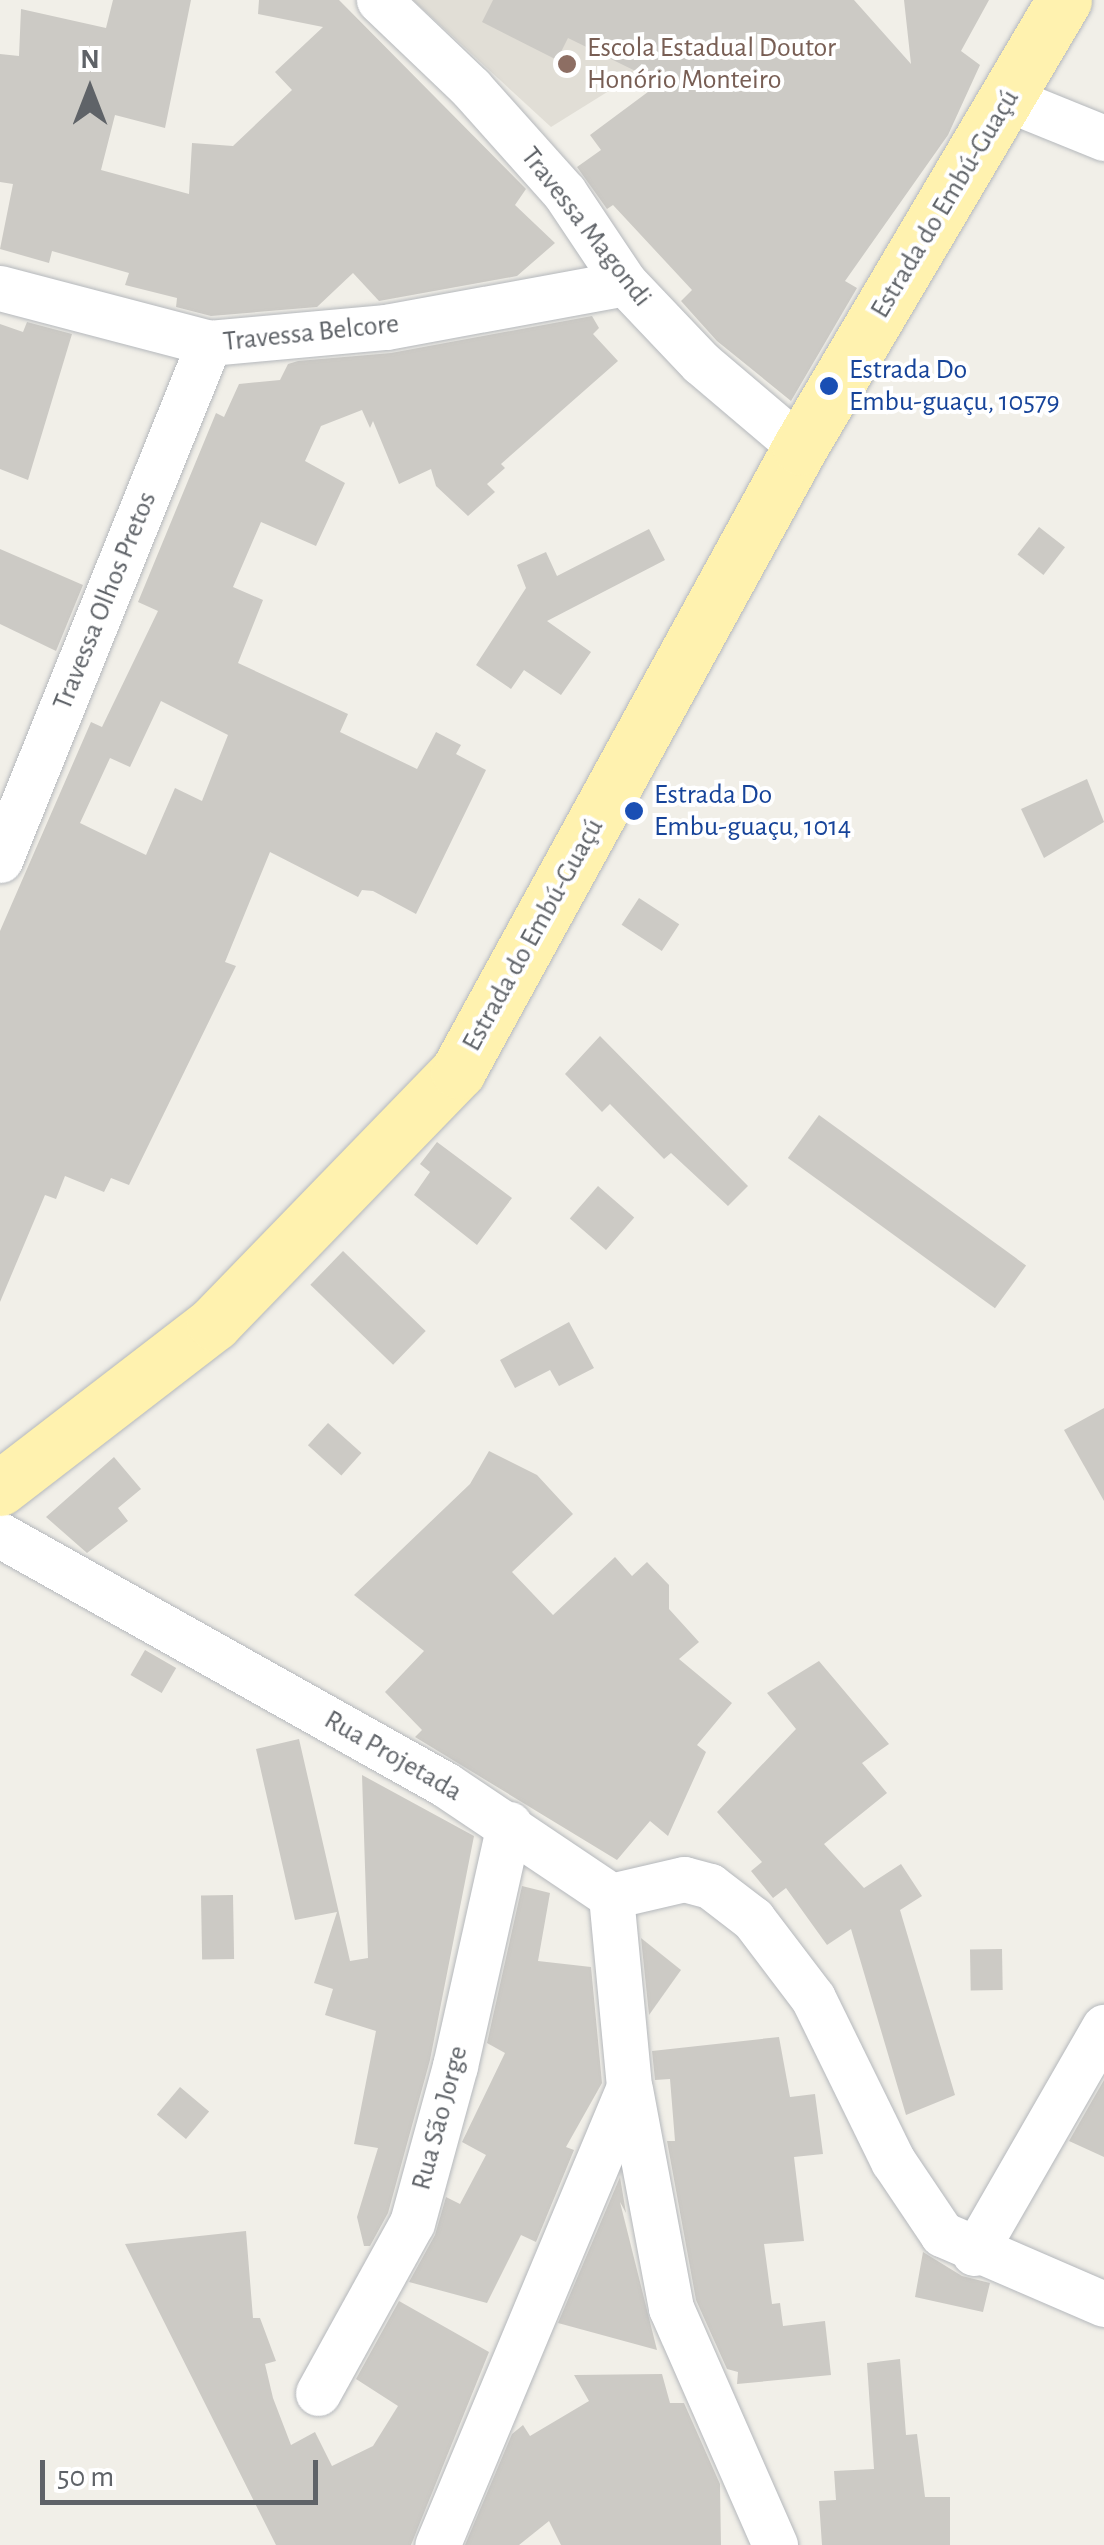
<!DOCTYPE html>
<html>
<head>
<meta charset="utf-8">
<style>
	body { margin:0 }
	#map { position:relative; width:1104px; height:2545px; overflow:hidden; background:#f1efe8; font-family:"Alegreya Sans",sans-serif }
	div>[style] { position:absolute }
	[style*='--x'] { left:calc(var(--x)*1px); top:calc(var(--y)*1px); width:calc(var(--w)*1px); rotate:calc(var(--a)*1deg) }
	.education>* { inset:0; background:#e1ded6 }
	.building>* { inset:0; background:#cccac5; transform-origin:0 0 }
	.roads { filter:drop-shadow(0 0 2px #b5b8bc) drop-shadow(0 0 2px #b5b8bc) }
	.minor>* { height:45px; margin:-22.5px; padding:0 22.5px; transform-origin:22.5px; border-radius:22.5px; background:#fff }
	.major>* { height:55px; margin:-27.5px; padding:0 27.5px; transform-origin:27.5px; border-radius:27.5px; background:#fff2af }
	.dots>* { width:28px; height:28px; translate:-50% -50%; box-sizing:border-box; border:5px solid #fff; border-radius:50% }
	span { translate:-50% -50%; white-space:nowrap; text-align:center; line-height:1.15; -webkit-text-stroke:8px #fff; paint-order:stroke }
	.education-label { font-size:28px; color:#785e54 }
	.left { translate:0 -50%; text-align:left }
	.street-label { font-size:28px; color:#5f6368 }
	.transit-label { font-size:28px; color:#164399 }
	.north { position:absolute; left:40px; top:40px; width:100px; height:100px; -webkit-text-stroke:8px #fff; paint-order:stroke; rotate:0deg; font-size:28px; font-weight:700; line-height:40px; text-align:center; color:#5f6368 }
	.north::after { content:''; display:block; margin:auto; width:35px; height:45px; background:#5f6368; clip-path:polygon(50% 0,100% 100%,50% 72%,0 100%) }
	.scale { position:absolute; left:40px; top:2460px; width:278px; height:45px; box-sizing:border-box; border:5px solid #5f6368; border-top:0; padding-left:12px; font-size:30px; line-height:35px; white-space:nowrap; color:#5f6368; -webkit-text-stroke:8px #fff; paint-order:stroke }
</style>
</head>
<body>
<div id="map">
	<div class="education">
		<i style="clip-path:polygon(413px 0,755px 0,551px 127px)"></i>
	</div>
	<div class="building">
		<i style="clip-path:polygon(113px 0,191px 0,165px 128px,115px 115px,101px 170px,189px 194px,192px 143px,233px 146px,292px 90px,275px 72px,323px 27px,258px 14px,259px 0,339px 0,526px 189px,515px 205px,555px 243px,517px 276px,379px 301px,353px 273px,317px 307px,211px 316px,176px 307px,177px 298px,125px 285px,129px 273px,52px 251px,49px 263px,0 249px,13px 184px,0 182px,0 54px,19px 56px,21px 9px,106px 28px)"></i>
		<i style="clip-path:polygon(493px 0,854px 0,911px 64px,904px 0,989px 0,961px 51px,980px 65px,948px 135px,845px 281px,857px 288px,791px 401px,717px 341px,681px 301px,692px 290px,613px 205px,607px 209px,577px 167px,601px 150px,590px 135px,660px 83px,568px 38px,557px 60px,482px 22px)"></i>
		<i style="clip-path:polygon(evenodd,592px 316px,599px 328px,593px 334px,618px 361px,501px 464px,505px 468px,487px 484px,495px 492px,468px 516px,436px 486px,431px 469px,399px 484px,373px 421px,370px 428px,362px 410px,321px 426px,305px 461px,345px 483px,316px 546px,261px 522px,233px 587px,263px 600px,238px 663px,348px 714px,340px 732px,417px 769px,436px 732px,461px 745px,456px 754px,486px 770px,416px 914px,373px 891px,362px 890px,358px 897px,270px 852px,225px 962px,236px 966px,129px 1185px,111px 1178px,104px 1192px,65px 1176px,56px 1199px,45px 1195px,0 1302px,0 931px,91px 722px,102px 727px,158px 611px,138px 602px,216px 413px,224px 417px,239px 384px,280px 380px,288px 364px,298px 361px,391px 353px,592px 316px,161px 701px,228px 735px,202px 801px,175px 788px,146px 855px,80px 823px,110px 758px,130px 767px,161px 701px)"></i>
		<i style="clip-path:polygon(27px 322px,72px 334px,28px 480px,0 469px,0 324px,23px 332px)"></i>
		<i style="left:1039px;top:527px;width:33px;height:35px;rotate:38deg"></i>
		<i style="clip-path:polygon(649px 529px,665px 560px,547px 621px,591px 652px,561px 695px,524px 670px,511px 689px,476px 665px,526px 588px,517px 565px,546px 552px,557px 576px)"></i>
		<i style="clip-path:polygon(0 549px,83px 585px,56px 651px,0 624px)"></i>
		<i style="clip-path:polygon(1087px 779px,1104px 822px,1044px 858px,1021px 809px)"></i>
		<i style="left:639px;top:898px;width:48px;height:32px;rotate:33deg"></i>
		<i style="clip-path:polygon(600px 1036px,748px 1186px,728px 1206px,671px 1153px,664px 1159px,610px 1104px,602px 1112px,565px 1074px)"></i>
		<i style="left:819px;top:1115px;width:256px;height:53px;rotate:36deg"></i>
		<i style="clip-path:polygon(437px 1142px,512px 1198px,477px 1245px,414px 1195px,430px 1172px,420px 1164px)"></i>
		<i style="left:598px;top:1186px;width:48px;height:43px;rotate:41deg"></i>
		<i style="left:343px;top:1251px;width:115px;height:47px;rotate:44deg"></i>
		<i style="clip-path:polygon(569px 1322px,594px 1368px,559px 1386px,550px 1370px,515px 1388px,500px 1360px)"></i>
		<i style="clip-path:polygon(1104px 1408px,1104px 1501px,1064px 1430px)"></i>
		<i style="left:328px;top:1423px;width:45px;height:30px;rotate:42deg"></i>
		<i style="clip-path:polygon(489px 1451px,537px 1475px,573px 1514px,512px 1572px,553px 1615px,615px 1557px,632px 1576px,647px 1562px,669px 1585px,669px 1609px,699px 1642px,679px 1659px,732px 1703px,697px 1745px,706px 1752px,668px 1836px,650px 1821px,617px 1860px,415px 1737px,422px 1730px,385px 1692px,424px 1651px,354px 1595px,470px 1484px)"></i>
		<i style="clip-path:polygon(114px 1457px,141px 1489px,118px 1508px,128px 1521px,87px 1553px,46px 1517px)"></i>
		<i style="left:145px;top:1650px;width:36px;height:29px;rotate:30deg"></i>
		<i style="clip-path:polygon(819px 1661px,889px 1744px,862px 1763px,887px 1793px,824px 1844px,864px 1888px,901px 1864px,922px 1896px,900px 1910px,955px 2095px,906px 2115px,851px 1929px,827px 1945px,786px 1888px,773px 1898px,751px 1871px,762px 1862px,717px 1812px,796px 1729px,767px 1693px)"></i>
		<i style="clip-path:polygon(299px 1739px,350px 1961px,368px 1958px,362px 1775px,474px 1836px,430px 2060px,388px 2213px,370px 2246px,364px 2246px,357px 2217px,378px 2148px,354px 2144px,376px 2031px,325px 2015px,333px 1989px,314px 1983px,337px 1912px,295px 1920px,256px 1749px)"></i>
		<i style="clip-path:polygon(522px 1886px,550px 1893px,538px 1961px,591px 1967px,602px 2083px,566px 2147px,574px 2150px,536px 2242px,521px 2235px,487px 2303px,409px 2282px,435px 2235px,446px 2197px,460px 2204px,486px 2155px,462px 2142px,505px 2053px,487px 2043px)"></i>
		<i style="left:233px;top:1895px;width:64px;height:32px;rotate:89deg"></i>
		<i style="clip-path:polygon(641px 1938px,681px 1970px,649px 2015px)"></i>
		<i style="left:1002px;top:1949px;width:41px;height:32px;rotate:89deg"></i>
		<i style="clip-path:polygon(779px 2037px,790px 2097px,815px 2094px,823px 2154px,794px 2157px,804px 2241px,764px 2244px,772px 2304px,780px 2303px,783px 2326px,825px 2321px,831px 2375px,737px 2384px,738px 2372px,727px 2369px,696px 2300px,667px 2141px,675px 2141px,670px 2079px,655px 2080px,652px 2051px)"></i>
		<i style="clip-path:polygon(1104px 2080px,1104px 2157px,1069px 2141px)"></i>
		<i style="left:180px;top:2087px;width:38px;height:36px;rotate:40deg"></i>
		<i style="clip-path:polygon(620px 2177px,626px 2213px,620px 2202px,657px 2350px,558px 2323px)"></i>
		<i style="clip-path:polygon(246px 2231px,253px 2318px,260px 2318px,276px 2361px,265px 2364px,273px 2398px,291px 2445px,315px 2432px,332px 2466px,373px 2446px,398px 2406px,356px 2379px,399px 2301px,489px 2352px,411px 2545px,276px 2545px,125px 2244px)"></i>
		<i style="clip-path:polygon(923px 2252px,962px 2276px,990px 2283px,983px 2312px,915px 2297px)"></i>
		<i style="clip-path:polygon(900px 2359px,906px 2435px,917px 2434px,925px 2497px,950px 2497px,950px 2545px,822px 2545px,819px 2501px,836px 2500px,834px 2471px,874px 2469px,867px 2363px)"></i>
		<i style="clip-path:polygon(662px 2374px,670px 2403px,684px 2403px,720px 2484px,721px 2545px,561px 2545px,549px 2521px,519px 2545px,465px 2545px,512px 2434px,523px 2425px,530px 2436px,589px 2401px,574px 2375px)"></i>
	</div>
	<div class="roads">
		<div class="minor">
			<i style="--x:379;--y:0;--w:127;--a:43.7"></i>
			<i style="--x:471;--y:88;--w:140;--a:48.2"></i>
			<i style="--x:564;--y:192;--w:110;--a:56.2"></i>
			<i style="--x:625;--y:283;--w:110;--a:46.5"></i>
			<i style="--x:701;--y:363;--w:130;--a:40.3"></i>
			<i style="--x:1008;--y:99;--w:104;--a:22.1"></i>
			<i style="--x:0;--y:288;--w:216;--a:14.7"></i>
			<i style="--x:209;--y:343;--w:178;--a:-5.2"></i>
			<i style="--x:386;--y:327;--w:243;--a:-10.4"></i>
			<i style="--x:0;--y:860;--w:558;--a:-67.99"></i>
			<i style="--x:0;--y:1535;--w:511;--a:29.27"></i>
			<i style="--x:446;--y:1785;--w:199;--a:33.9"></i>
			<i style="--x:611;--y:1896;--w:192;--a:84.6"></i>
			<i style="--x:629;--y:2087;--w:497;--a:112.7"></i>
			<i style="--x:611;--y:1896;--w:75;--a:-13.1"></i>
			<i style="--x:684;--y:1879;--w:27;--a:15"></i>
			<i style="--x:710;--y:1886;--w:54;--a:37.5"></i>
			<i style="--x:753;--y:1919;--w:99;--a:52.8"></i>
			<i style="--x:813;--y:1998;--w:182;--a:63.9"></i>
			<i style="--x:893;--y:2161;--w:88;--a:56.1"></i>
			<i style="--x:942;--y:2234;--w:176;--a:23.4"></i>
			<i style="--x:630;--y:2089;--w:223;--a:79.4"></i>
			<i style="--x:671;--y:2308;--w:259;--a:66.3"></i>
			<i style="--x:974;--y:2253;--w:261;--a:-60.1"></i>
			<i style="--x:318;--y:2393;--w:194;--a:-61.1"></i>
			<i style="--x:412;--y:2223;--w:163;--a:-74.7"></i>
			<i style="--x:455;--y:2066;--w:248;--a:-77.4"></i>
		</div>
		<div class="major">
			<i style="--x:0;--y:1488;--w:270;--a:-37.6"></i>
			<i style="--x:214;--y:1323;--w:351;--a:-45.9"></i>
			<i style="--x:458;--y:1071;--w:712;--a:-61.27"></i>
			<i style="--x:800;--y:447;--w:519;--a:-59.43"></i>
		</div>
	</div>
	<div class="dots">
		<i style="left:567px;top:64px;background:#8d6e63"></i>
		<i style="left:829px;top:386px;background:#1a4fb4"></i>
		<i style="left:634px;top:811px;background:#1a4fb4"></i>
	</div>
	<div class="education-label">
		<span class="left" style="left:587px;top:64px">Escola Estadual Doutor<br>Honório Monteiro</span>
	</div>
	<div class="street-label">
		<span style="left:945px;top:204px;rotate:-59deg">Estrada do Embú-Guaçú</span>
		<span style="left:586px;top:227px;rotate:52deg">Travessa Magondi</span>
		<span style="left:311px;top:333px;rotate:-6deg">Travessa Belcore</span>
		<span style="left:105px;top:601px;rotate:-68deg">Travessa Olhos Pretos</span>
		<span style="left:533px;top:935px;rotate:-61deg">Estrada do Embú-Guaçú</span>
		<span style="left:393px;top:1756px;rotate:30deg">Rua Projetada</span>
		<span style="left:440px;top:2118px;rotate:-75deg">Rua São Jorge</span>
	</div>
	<div class="transit-label">
		<span class="left" style="left:849px;top:386px">Estrada Do<br>Embu-guaçu, 10579</span>
		<span class="left" style="left:654px;top:811px">Estrada Do<br>Embu-guaçu, 1014</span>
	</div>
	<div class="north">N</div>
	<div class="scale">50 m</div>
</div>
</body>
</html>
